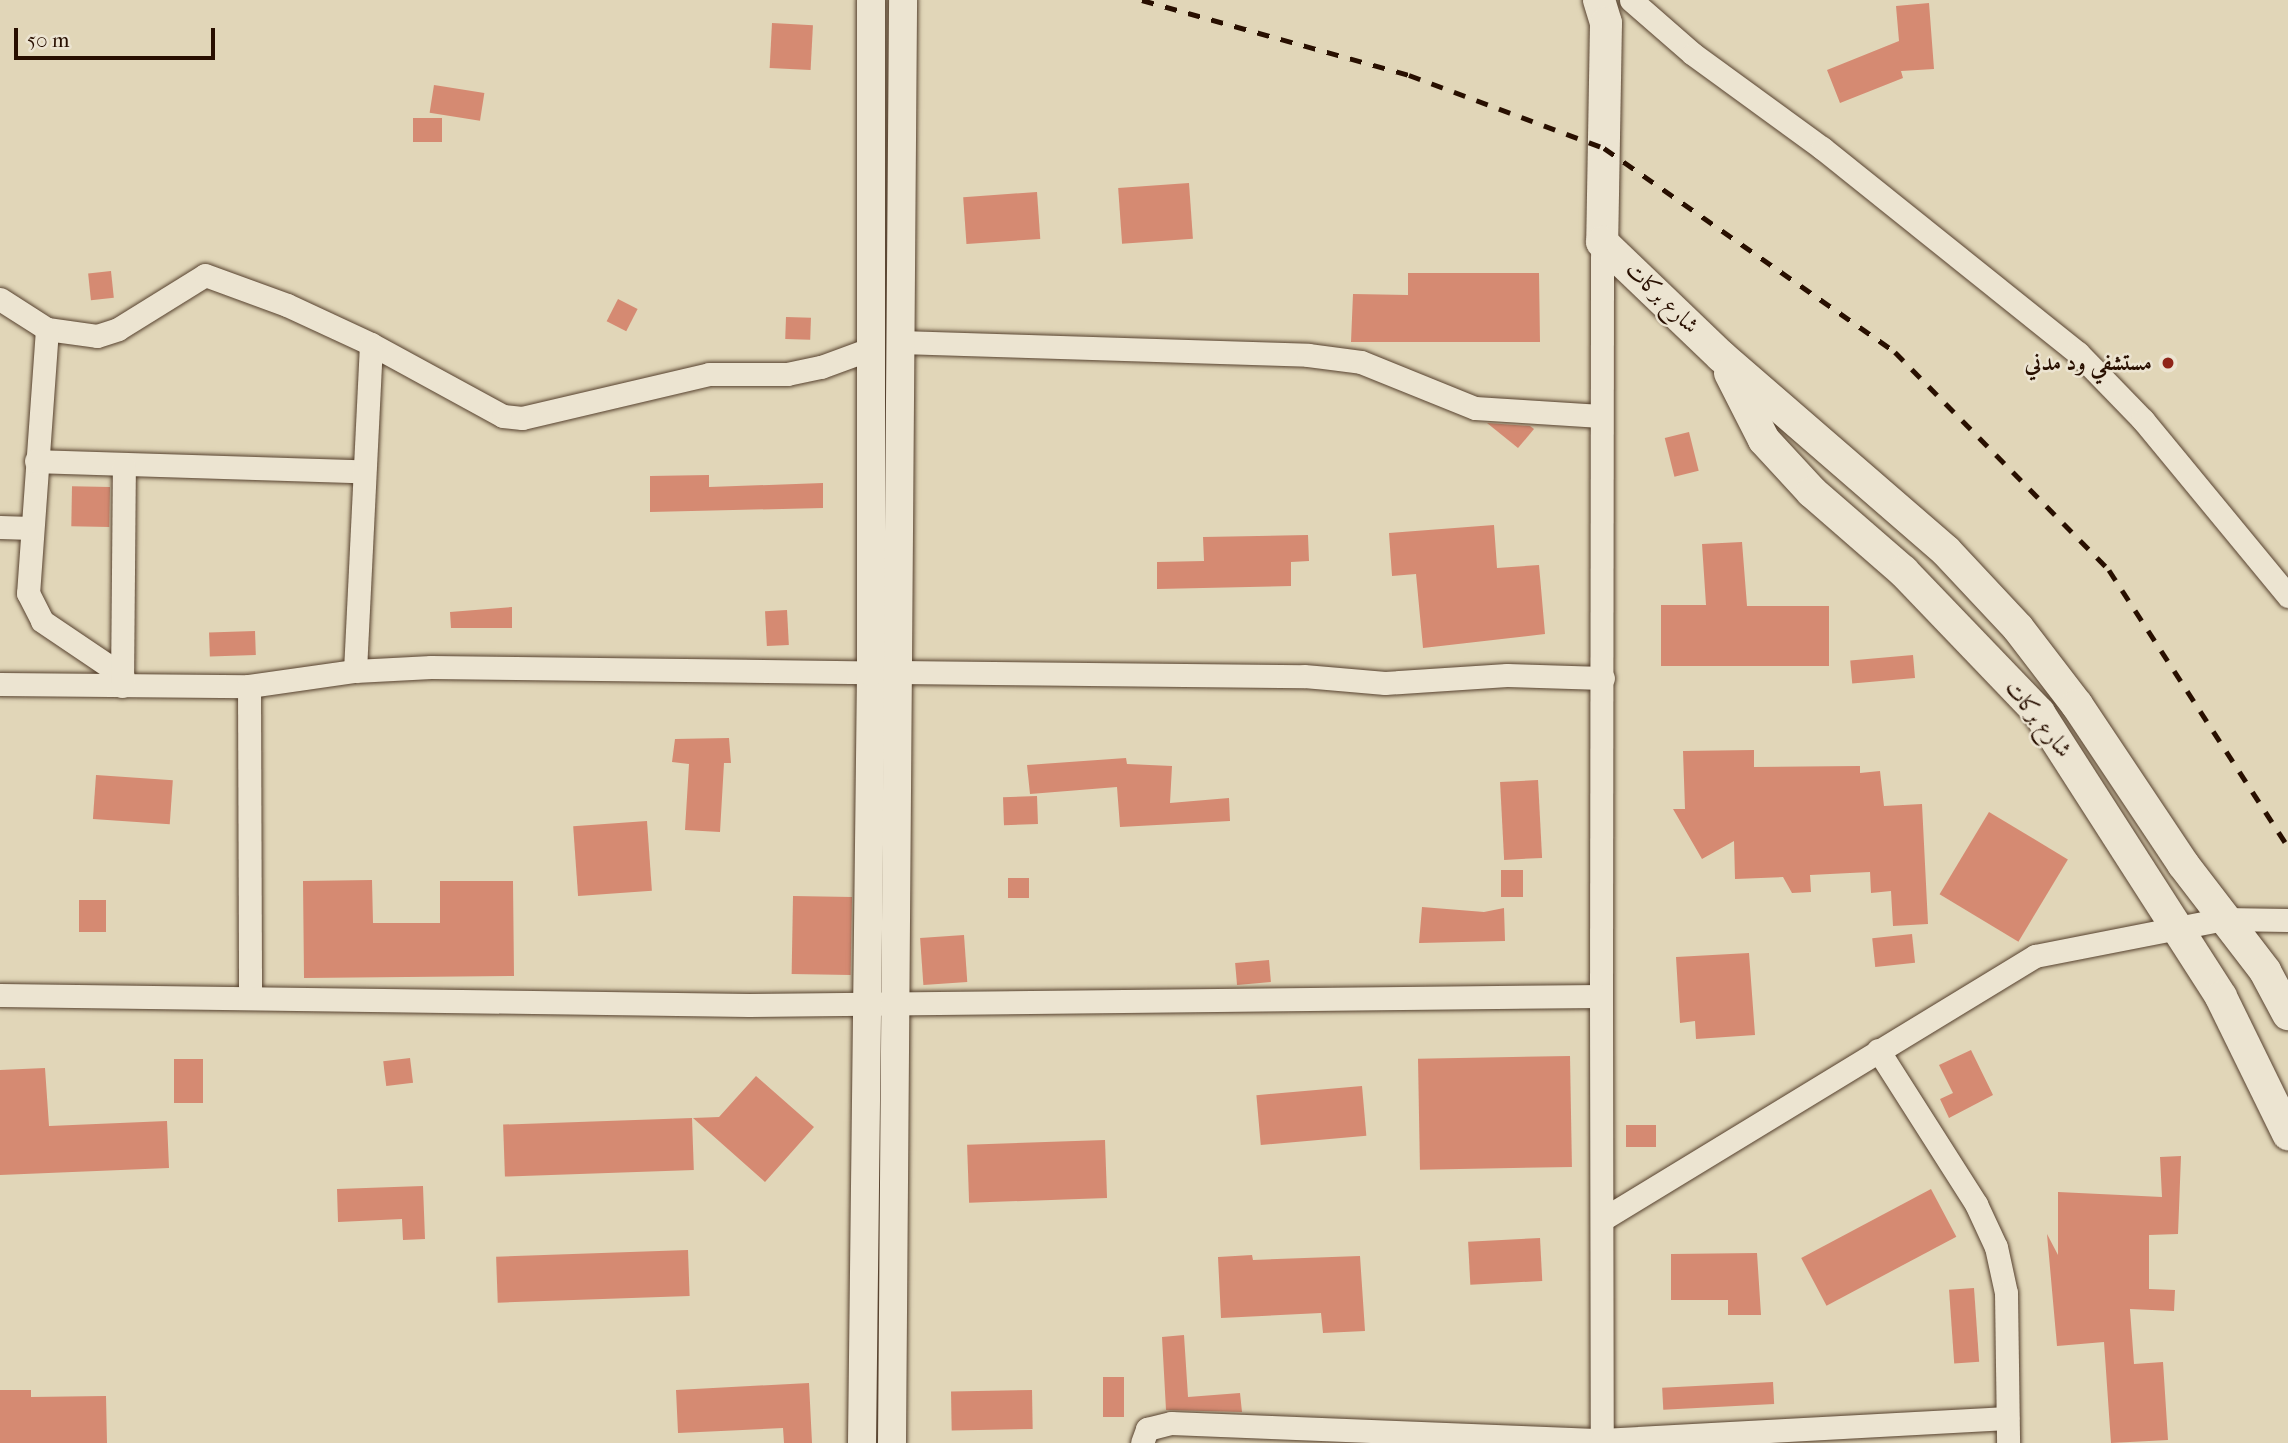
<!DOCTYPE html>
<html>
<head>
<meta charset="utf-8">
<style>
	body { margin:0 }
	#map { position:relative; width:2288px; height:1443px; overflow:hidden; background:#e1d6b8; font-family:"IM FELL French Canon",Amiri,serif }
	div>[style] { position:absolute }
	[style*='--x'] { left:calc(var(--x)*1px); top:calc(var(--y)*1px); width:calc(var(--w)*1px); rotate:calc(var(--a)*1deg) }
	.building>* { inset:0; background:#d58a72; transform-origin:0 0 }
	.roads { filter:drop-shadow(0 0 2px #56412e) drop-shadow(0 0 2px #56412e) }
	.minor>* { height:23px; margin:-11.5px; padding:0 11.5px; transform-origin:11.5px; border-radius:11.5px; background:#ece4d1 }
	.tertiary>* { height:28px; margin:-14px; padding:0 14px; transform-origin:14px; border-radius:14px; background:#ece4d1 }
	.secondary>* { height:32px; margin:-16px; padding:0 16px; transform-origin:16px; border-radius:16px; background:#ece4d1 }
	.rail>* { height:5px; margin-top:-2.5px; transform-origin:0; background:repeating-linear-gradient(90deg,#280f00 0 12px,transparent 0 24px) }
	.dots>* { width:19px; height:19px; translate:-50% -50%; box-sizing:border-box; border:4px solid #ece4d1; border-radius:50% }
	span { translate:-50% -50%; white-space:nowrap; text-align:center; line-height:1.15; -webkit-text-stroke:5px #ece4d1; paint-order:stroke }
	.street-label { font-size:23px; color:#280f00 }
	.poi-label { font-size:23px; color:#280f00; font-weight:700 }
	.right { translate:-100% -50%; text-align:right }
	.scale { position:absolute; left:14px; top:28px; width:201px; height:32px; box-sizing:border-box; border:4px solid #280f00; border-top:0; padding-left:9px; font-size:21px; line-height:24px; white-space:nowrap; color:#280f00; -webkit-text-stroke:5px #ece4d1; paint-order:stroke }
</style>
</head>
<body>
<div id="map">
	<div class="building">
		<i style="clip-path:polygon(1929px 3px,1934px 69px,1901px 71px,1903px 78px,1840px 103px,1827px 70px,1899px 41px,1896px 6px)"></i>
		<i style="left:772px;top:23px;width:41px;height:45px;rotate:3deg"></i>
		<i style="left:434px;top:85px;width:51px;height:28px;rotate:9deg"></i>
		<i style="left:413px;top:118px;width:29px;height:24px"></i>
		<i style="left:1189px;top:183px;width:56px;height:71px;rotate:86deg"></i>
		<i style="left:1037px;top:192px;width:47px;height:74px;rotate:86deg"></i>
		<i style="left:111px;top:271px;width:27px;height:23px;rotate:84deg"></i>
		<i style="clip-path:polygon(1408px 273px,1539px 273px,1540px 342px,1351px 342px,1353px 294px,1408px 295px)"></i>
		<i style="left:618px;top:299px;width:22px;height:25px;rotate:27deg"></i>
		<i style="left:786px;top:317px;width:25px;height:22px;rotate:2deg"></i>
		<i style="clip-path:polygon(1487px 423px,1530px 426px,1534px 429px,1518px 448px)"></i>
		<i style="left:1689px;top:432px;width:40px;height:25px;rotate:76deg"></i>
		<i style="clip-path:polygon(709px 475px,709px 487px,823px 483px,823px 508px,650px 512px,650px 476px)"></i>
		<i style="left:110px;top:487px;width:40px;height:38px;rotate:91deg"></i>
		<i style="clip-path:polygon(1494px 525px,1497px 568px,1539px 565px,1545px 634px,1423px 648px,1416px 574px,1392px 576px,1389px 533px)"></i>
		<i style="clip-path:polygon(1308px 535px,1309px 561px,1291px 562px,1291px 586px,1157px 589px,1157px 562px,1204px 561px,1203px 537px)"></i>
		<i style="clip-path:polygon(1742px 542px,1747px 606px,1829px 606px,1829px 666px,1661px 666px,1661px 605px,1706px 605px,1702px 544px)"></i>
		<i style="clip-path:polygon(512px 607px,512px 628px,451px 628px,450px 612px)"></i>
		<i style="left:787px;top:610px;width:35px;height:22px;rotate:87deg"></i>
		<i style="left:255px;top:631px;width:24px;height:46px;rotate:88deg"></i>
		<i style="left:1913px;top:655px;width:23px;height:63px;rotate:85deg"></i>
		<i style="clip-path:polygon(729px 738px,731px 763px,724px 763px,720px 832px,685px 830px,689px 764px,672px 762px,675px 739px)"></i>
		<i style="clip-path:polygon(1754px 750px,1754px 767px,1860px 766px,1860px 773px,1880px 771px,1884px 806px,1922px 804px,1928px 924px,1893px 926px,1891px 891px,1871px 893px,1870px 872px,1810px 875px,1811px 892px,1792px 893px,1783px 877px,1735px 879px,1734px 841px,1702px 859px,1673px 809px,1685px 809px,1683px 751px)"></i>
		<i style="clip-path:polygon(1126px 758px,1127px 764px,1172px 766px,1170px 803px,1229px 798px,1230px 821px,1120px 827px,1117px 787px,1030px 794px,1027px 765px)"></i>
		<i style="left:96px;top:775px;width:77px;height:44px;rotate:4deg"></i>
		<i style="left:1538px;top:780px;width:78px;height:38px;rotate:87deg"></i>
		<i style="left:1037px;top:796px;width:28px;height:34px;rotate:88deg"></i>
		<i style="left:1989px;top:812px;width:92px;height:96px;rotate:31deg"></i>
		<i style="left:647px;top:821px;width:70px;height:74px;rotate:86deg"></i>
		<i style="left:1501px;top:870px;width:22px;height:27px"></i>
		<i style="left:1008px;top:878px;width:21px;height:20px"></i>
		<i style="clip-path:polygon(372px 880px,373px 923px,440px 923px,440px 881px,513px 881px,514px 976px,304px 978px,303px 881px)"></i>
		<i style="left:852px;top:897px;width:78px;height:59px;rotate:91deg"></i>
		<i style="left:79px;top:900px;width:27px;height:32px"></i>
		<i style="clip-path:polygon(1422px 907px,1484px 912px,1504px 908px,1505px 941px,1419px 943px)"></i>
		<i style="left:1912px;top:934px;width:29px;height:40px;rotate:84deg"></i>
		<i style="left:964px;top:935px;width:47px;height:44px;rotate:86deg"></i>
		<i style="clip-path:polygon(1749px 953px,1755px 1035px,1696px 1039px,1695px 1021px,1680px 1023px,1676px 957px)"></i>
		<i style="left:1269px;top:960px;width:22px;height:34px;rotate:85deg"></i>
		<i style="clip-path:polygon(1971px 1050px,1993px 1095px,1949px 1118px,1940px 1099px,1953px 1093px,1939px 1065px)"></i>
		<i style="left:1570px;top:1056px;width:111px;height:152px;rotate:89deg"></i>
		<i style="left:410px;top:1058px;width:25px;height:27px;rotate:83deg"></i>
		<i style="left:174px;top:1059px;width:29px;height:44px"></i>
		<i style="clip-path:polygon(45px 1068px,49px 1126px,167px 1121px,169px 1168px,0 1175px,0 1070px)"></i>
		<i style="clip-path:polygon(756px 1076px,814px 1127px,765px 1182px,693px 1118px,719px 1117px)"></i>
		<i style="left:1362px;top:1086px;width:50px;height:106px;rotate:85deg"></i>
		<i style="left:692px;top:1118px;width:52px;height:189px;rotate:88deg"></i>
		<i style="left:1656px;top:1125px;width:22px;height:30px;rotate:90deg"></i>
		<i style="left:1105px;top:1140px;width:58px;height:138px;rotate:88deg"></i>
		<i style="clip-path:polygon(2181px 1156px,2178px 1234px,2149px 1235px,2149px 1289px,2175px 1290px,2174px 1311px,2130px 1309px,2134px 1364px,2163px 1362px,2168px 1440px,2111px 1443px,2104px 1342px,2057px 1346px,2047px 1234px,2058px 1255px,2058px 1192px,2162px 1197px,2160px 1157px)"></i>
		<i style="clip-path:polygon(423px 1186px,425px 1239px,403px 1240px,402px 1219px,338px 1222px,337px 1189px)"></i>
		<i style="left:1931px;top:1189px;width:54px;height:147px;rotate:62deg"></i>
		<i style="left:1540px;top:1238px;width:43px;height:72px;rotate:87deg"></i>
		<i style="left:688px;top:1250px;width:46px;height:192px;rotate:88deg"></i>
		<i style="clip-path:polygon(1757px 1253px,1761px 1315px,1728px 1315px,1728px 1300px,1671px 1300px,1671px 1254px)"></i>
		<i style="clip-path:polygon(1252px 1255px,1253px 1260px,1360px 1256px,1365px 1331px,1323px 1333px,1321px 1313px,1221px 1318px,1218px 1257px)"></i>
		<i style="left:1974px;top:1288px;width:74px;height:25px;rotate:86deg"></i>
		<i style="clip-path:polygon(1184px 1335px,1188px 1397px,1240px 1393px,1242px 1412px,1166px 1410px,1162px 1337px)"></i>
		<i style="left:1103px;top:1377px;width:21px;height:40px"></i>
		<i style="left:1773px;top:1382px;width:22px;height:111px;rotate:87deg"></i>
		<i style="clip-path:polygon(809px 1383px,812px 1443px,784px 1443px,783px 1428px,678px 1433px,676px 1390px)"></i>
		<i style="clip-path:polygon(0 1390px,31px 1390px,31px 1397px,106px 1396px,107px 1443px,0 1443px)"></i>
		<i style="left:1032px;top:1390px;width:39px;height:81px;rotate:89deg"></i>
	</div>
	<div class="roads">
		<div class="minor">
			<i style="--x:1631;--y:0;--w:82;--a:41.1"></i>
			<i style="--x:1693;--y:54;--w:160;--a:36.1"></i>
			<i style="--x:1822;--y:148;--w:328;--a:38.7"></i>
			<i style="--x:2078;--y:353;--w:93;--a:45.9"></i>
			<i style="--x:2143;--y:420;--w:228;--a:50.5"></i>
			<i style="--x:0;--y:299;--w:56;--a:32.6"></i>
			<i style="--x:47;--y:329;--w:50;--a:8"></i>
			<i style="--x:97;--y:336;--w:22;--a:-18"></i>
			<i style="--x:118;--y:329;--w:102;--a:-31.8"></i>
			<i style="--x:205;--y:275;--w:87;--a:20.1"></i>
			<i style="--x:287;--y:305;--w:93;--a:24.9"></i>
			<i style="--x:371;--y:344;--w:150;--a:28.6"></i>
			<i style="--x:503;--y:416;--w:19;--a:6"></i>
			<i style="--x:522;--y:418;--w:192;--a:-13.2"></i>
			<i style="--x:709;--y:374;--w:78;--a:0"></i>
			<i style="--x:787;--y:374;--w:35;--a:-12"></i>
			<i style="--x:821;--y:367;--w:52;--a:-20.2"></i>
			<i style="--x:47;--y:329;--w:265;--a:94.1"></i>
			<i style="--x:28;--y:593;--w:31;--a:63"></i>
			<i style="--x:42;--y:621;--w:97;--a:34"></i>
			<i style="--x:900;--y:342;--w:408;--a:1.8"></i>
			<i style="--x:1308;--y:355;--w:53;--a:7.5"></i>
			<i style="--x:1361;--y:362;--w:123;--a:22"></i>
			<i style="--x:1475;--y:408;--w:126;--a:3.6"></i>
			<i style="--x:36;--y:461;--w:327;--a:1.8"></i>
			<i style="--x:0;--y:527;--w:32;--a:2"></i>
			<i style="--x:355;--y:671;--w:327;--a:-87.2"></i>
			<i style="--x:897;--y:672;--w:407;--a:0.6"></i>
			<i style="--x:1304;--y:676;--w:81;--a:4.9"></i>
			<i style="--x:1385;--y:683;--w:122;--a:-3.8"></i>
			<i style="--x:1507;--y:675;--w:96;--a:1.8"></i>
			<i style="--x:0;--y:684;--w:249;--a:0.5"></i>
			<i style="--x:249;--y:686;--w:107;--a:-8.1"></i>
			<i style="--x:355;--y:671;--w:76;--a:-3"></i>
			<i style="--x:431;--y:667;--w:440;--a:0.7"></i>
			<i style="--x:122;--y:686;--w:220;--a:-89.5"></i>
			<i style="--x:249;--y:686;--w:311;--a:89.8"></i>
			<i style="--x:0;--y:995;--w:749;--a:0.76"></i>
			<i style="--x:749;--y:1005;--w:852;--a:-0.61"></i>
			<i style="--x:1601;--y:996;--w:754;--a:-89.92"></i>
			<i style="--x:1601;--y:996;--w:447;--a:89.9"></i>
			<i style="--x:1878;--y:1050;--w:183;--a:57.5"></i>
			<i style="--x:1976;--y:1204;--w:47;--a:65.1"></i>
			<i style="--x:1996;--y:1247;--w:47;--a:77.7"></i>
			<i style="--x:2006;--y:1293;--w:150;--a:89.2"></i>
			<i style="--x:1603;--y:1219;--w:506;--a:-31.33"></i>
			<i style="--x:2035;--y:956;--w:193;--a:-11.1"></i>
			<i style="--x:2224;--y:919;--w:64;--a:0.9"></i>
			<i style="--x:1142;--y:1443;--w:15;--a:-70"></i>
			<i style="--x:1147;--y:1429;--w:25;--a:-14"></i>
			<i style="--x:1171;--y:1423;--w:431;--a:2.3"></i>
			<i style="--x:1602;--y:1440;--w:406;--a:-3.1"></i>
		</div>
		<div class="tertiary">
			<i style="--x:862;--y:1443;--w:771;--a:-89.33"></i>
			<i style="--x:871;--y:672;--w:672;--a:-90"></i>
			<i style="--x:892;--y:1443;--w:1443;--a:-89.56"></i>
		</div>
		<div class="secondary">
			<i style="--x:1599;--y:0;--w:24;--a:73"></i>
			<i style="--x:1606;--y:23;--w:219;--a:91"></i>
			<i style="--x:1602;--y:242;--w:165;--a:43.8"></i>
			<i style="--x:1721;--y:356;--w:298;--a:40.9"></i>
			<i style="--x:1946;--y:551;--w:105;--a:46.9"></i>
			<i style="--x:2018;--y:628;--w:97;--a:52.5"></i>
			<i style="--x:2077;--y:705;--w:191;--a:56.3"></i>
			<i style="--x:2183;--y:864;--w:135;--a:52.5"></i>
			<i style="--x:2265;--y:971;--w:49;--a:61.9"></i>
			<i style="--x:1730;--y:373;--w:75;--a:63.1"></i>
			<i style="--x:1764;--y:440;--w:71;--a:47.3"></i>
			<i style="--x:1812;--y:492;--w:121;--a:41"></i>
			<i style="--x:1903;--y:571;--w:197;--a:46.2"></i>
			<i style="--x:2039;--y:713;--w:337;--a:57.3"></i>
			<i style="--x:2221;--y:997;--w:153;--a:63.9"></i>
		</div>
	</div>
	<div class="rail">
		<i style="--x:1142;--y:0;--w:277;--a:15.7"></i>
		<i style="--x:1409;--y:75;--w:208;--a:20.5"></i>
		<i style="--x:1604;--y:148;--w:355;--a:35"></i>
		<i style="--x:1895;--y:352;--w:305;--a:45.5"></i>
		<i style="--x:2109;--y:570;--w:330;--a:57.1"></i>
	</div>
	<div class="dots">
		<i style="left:2168px;top:363px;background:#8f2418"></i>
	</div>
	<div class="street-label">
		<span style="left:1662px;top:298px;rotate:44deg">شارع بركات</span>
		<span style="left:2038px;top:719px;rotate:51deg">شارع بركات</span>
	</div>
	<div class="poi-label">
		<span class="right" style="left:2152px;top:363px">مستشفي ود مدني</span>
	</div>
	<div class="scale">50 m</div>
</div>
</body>
</html>
